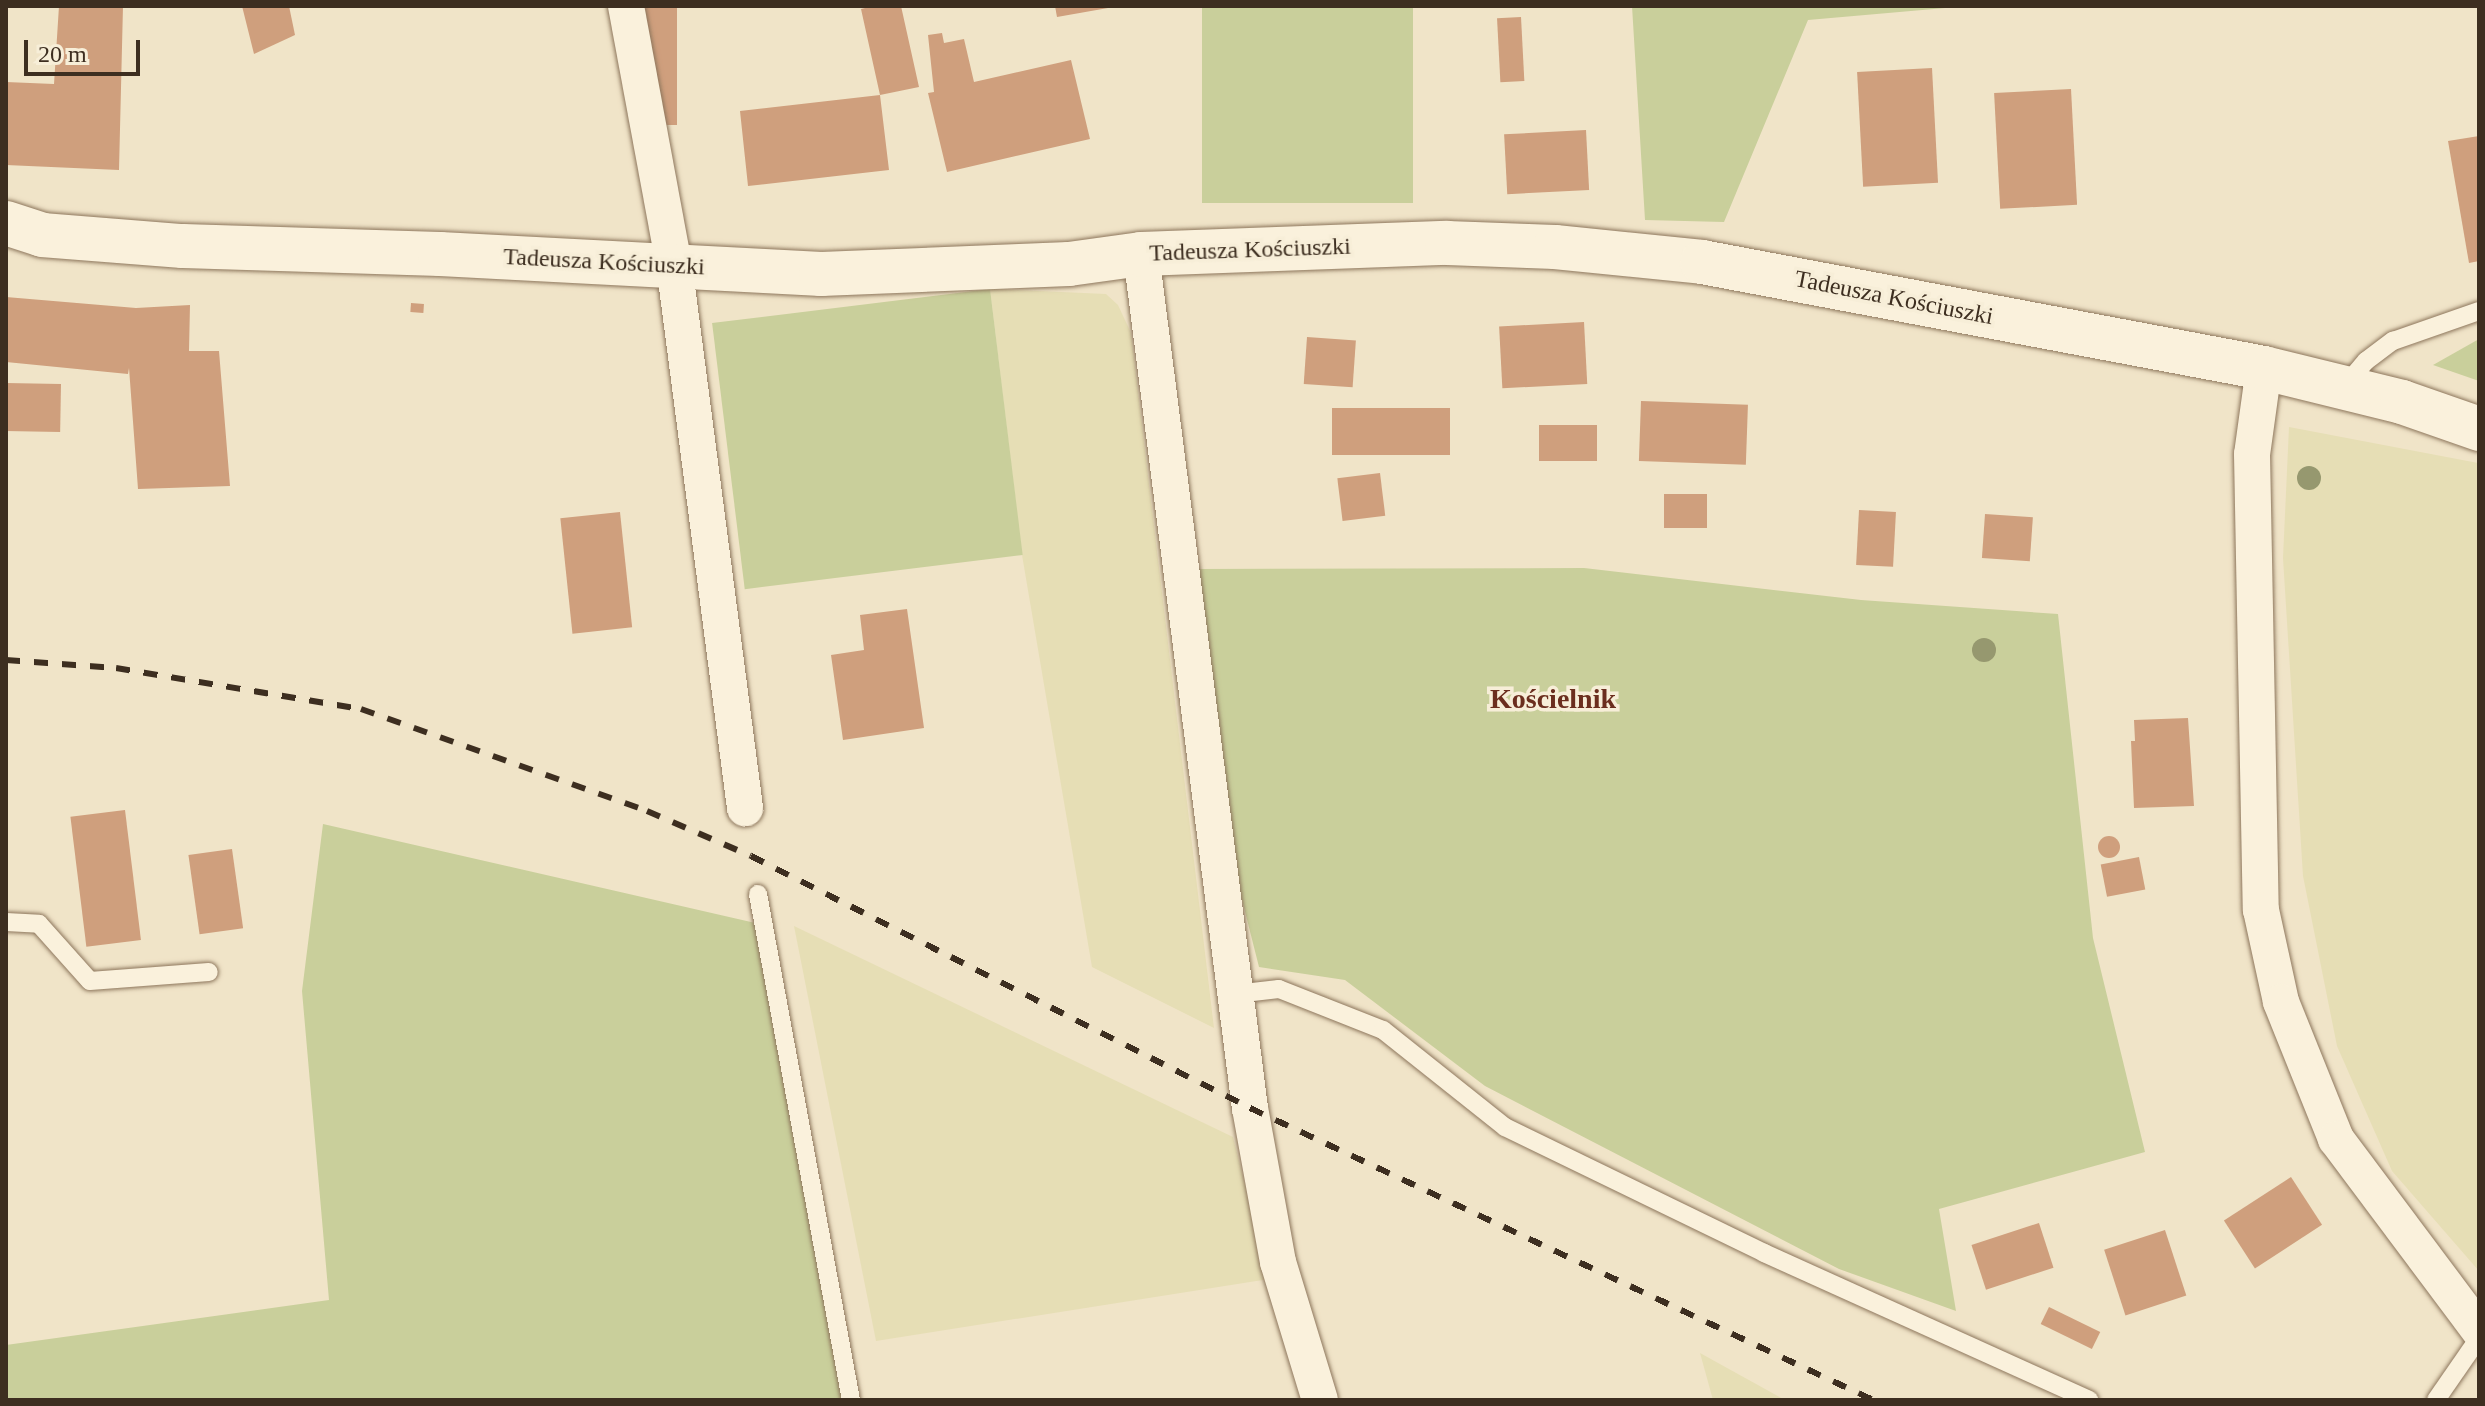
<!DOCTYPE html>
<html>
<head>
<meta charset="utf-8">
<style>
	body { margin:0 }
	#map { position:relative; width:2485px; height:1406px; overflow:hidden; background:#f0e4c8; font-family:"Times New Roman",serif }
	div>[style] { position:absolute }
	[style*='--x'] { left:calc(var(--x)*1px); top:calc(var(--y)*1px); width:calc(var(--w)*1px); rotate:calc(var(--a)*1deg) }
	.farmland>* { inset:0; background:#e6deb5 }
	.green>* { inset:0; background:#c9cf9b; transform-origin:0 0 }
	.building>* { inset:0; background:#cf9f7d; transform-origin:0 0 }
	.round { border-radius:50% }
	.roads { filter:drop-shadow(0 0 2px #8d765c) drop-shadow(0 0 2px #8d765c) }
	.lane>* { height:18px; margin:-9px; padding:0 9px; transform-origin:9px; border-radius:9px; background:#faf1dc }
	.street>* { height:36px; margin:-18px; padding:0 18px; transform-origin:18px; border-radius:18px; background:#faf1dc }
	.secondary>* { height:44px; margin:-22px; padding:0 22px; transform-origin:22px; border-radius:22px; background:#faf1dc }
	.rail>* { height:6px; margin-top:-3px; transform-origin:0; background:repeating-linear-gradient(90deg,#3d2e20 0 14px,transparent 0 28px) }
	.trees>* { width:24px; height:24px; margin:-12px; border-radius:50%; background:#96986f }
	span { translate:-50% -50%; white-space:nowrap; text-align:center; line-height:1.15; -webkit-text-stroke:7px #f7eed8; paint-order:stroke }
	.street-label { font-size:24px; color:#3d2e20 }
	.quarter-label { font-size:28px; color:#6b2e1e; font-weight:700 }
	.frame { position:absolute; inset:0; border:8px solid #3d2e20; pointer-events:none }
	.scale { position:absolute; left:24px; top:40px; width:116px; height:36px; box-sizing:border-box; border:4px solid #3d2e20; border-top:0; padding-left:10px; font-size:24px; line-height:28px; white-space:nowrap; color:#3d2e20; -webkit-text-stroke:6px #f7eed8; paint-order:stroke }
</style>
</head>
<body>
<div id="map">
	<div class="farmland">
		<i style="clip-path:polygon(990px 289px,1106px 294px,1118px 305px,1131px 333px,1214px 1028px,1092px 967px,1022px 555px)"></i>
		<i style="clip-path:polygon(2289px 427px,2478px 463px,2479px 1271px,2392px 1171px,2337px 1046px,2303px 876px,2283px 558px)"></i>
		<i style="clip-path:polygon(794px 926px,1233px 1137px,1269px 1279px,876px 1341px)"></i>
		<i style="clip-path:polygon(1700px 1353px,1785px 1400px,1713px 1400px)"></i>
	</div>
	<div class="green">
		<i style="left:1202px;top:6px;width:211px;height:197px"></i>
		<i style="clip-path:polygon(1632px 6px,1968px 6px,1808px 20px,1724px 222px,1645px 220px)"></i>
		<i style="left:990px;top:289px;width:268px;height:280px;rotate:83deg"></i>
		<i style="clip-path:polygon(2479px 339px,2479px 381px,2433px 365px)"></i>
		<i style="clip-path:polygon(1584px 568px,1861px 600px,2058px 614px,2093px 938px,2145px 1152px,1939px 1209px,1956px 1311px,1839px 1269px,1485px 1086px,1345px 980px,1259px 967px,1235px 872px,1198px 569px)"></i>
		<i style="clip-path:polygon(323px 824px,764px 925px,851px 1400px,6px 1400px,6px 1345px,329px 1300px,302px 991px)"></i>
	</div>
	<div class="building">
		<i style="clip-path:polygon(59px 6px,123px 6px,119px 170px,6px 165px,6px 82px,54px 84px)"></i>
		<i style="clip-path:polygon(242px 6px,289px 6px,295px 35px,254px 54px)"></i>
		<i style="left:640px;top:6px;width:37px;height:119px"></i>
		<i style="clip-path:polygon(873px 6px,901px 6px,919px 87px,880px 95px,889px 170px,748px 186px,740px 111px,880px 95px,861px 9px)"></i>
		<i style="clip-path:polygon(1055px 6px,1108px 6px,1108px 8px,1057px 17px)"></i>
		<i style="left:1521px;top:17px;width:64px;height:24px;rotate:87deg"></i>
		<i style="clip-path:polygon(942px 33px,944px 43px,964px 39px,974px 82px,1071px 60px,1090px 139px,947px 172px,928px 93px,934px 92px,928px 35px)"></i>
		<i style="left:1932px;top:68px;width:115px;height:75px;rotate:87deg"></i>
		<i style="left:2071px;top:89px;width:116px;height:77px;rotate:87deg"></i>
		<i style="left:1586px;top:130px;width:60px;height:82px;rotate:87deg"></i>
		<i style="clip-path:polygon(2479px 136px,2479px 261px,2469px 263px,2448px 141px)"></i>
		<i style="clip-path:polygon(6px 297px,136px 308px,190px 305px,189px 351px,219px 351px,230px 486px,138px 489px,129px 368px,128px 374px,6px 362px)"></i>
		<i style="left:411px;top:303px;width:13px;height:9px;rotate:4deg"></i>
		<i style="left:1584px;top:322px;width:62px;height:85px;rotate:87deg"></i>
		<i style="left:1307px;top:337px;width:49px;height:47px;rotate:4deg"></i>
		<i style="left:6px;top:383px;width:55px;height:48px;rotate:1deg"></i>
		<i style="left:1641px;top:401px;width:107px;height:60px;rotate:2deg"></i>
		<i style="left:1332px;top:408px;width:118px;height:47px"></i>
		<i style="left:1539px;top:425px;width:58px;height:36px"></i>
		<i style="left:1380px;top:473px;width:43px;height:43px;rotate:83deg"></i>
		<i style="left:1664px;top:494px;width:43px;height:34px"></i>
		<i style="left:1859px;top:510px;width:37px;height:55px;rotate:3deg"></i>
		<i style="left:620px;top:512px;width:116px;height:60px;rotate:84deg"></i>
		<i style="left:1985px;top:514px;width:48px;height:44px;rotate:4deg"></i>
		<i style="clip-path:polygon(907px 609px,924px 728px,843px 740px,831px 655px,864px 650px,860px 615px)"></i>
		<i style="clip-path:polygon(2188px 718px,2194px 806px,2134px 808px,2131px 741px,2135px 741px,2134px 720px)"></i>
		<i style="left:125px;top:810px;width:131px;height:55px;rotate:83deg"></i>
		<i class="round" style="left:2098px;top:836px;width:22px;height:22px"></i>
		<i style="left:232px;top:849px;width:80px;height:44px;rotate:82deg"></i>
		<i style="left:2139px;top:857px;width:33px;height:39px;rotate:79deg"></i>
		<i style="left:2291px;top:1177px;width:57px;height:80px;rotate:57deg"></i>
		<i style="left:2039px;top:1223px;width:47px;height:71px;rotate:72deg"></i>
		<i style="left:2165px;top:1230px;width:69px;height:64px;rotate:72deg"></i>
		<i style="left:2049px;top:1307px;width:57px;height:19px;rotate:26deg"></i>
	</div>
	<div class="roads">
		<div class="lane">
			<i style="--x:2344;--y:387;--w:34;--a:-50"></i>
			<i style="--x:2366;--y:361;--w:34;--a:-37"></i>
			<i style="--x:2393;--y:341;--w:91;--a:-19.2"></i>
			<i style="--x:758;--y:894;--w:514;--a:79.59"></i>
			<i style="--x:6;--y:922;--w:33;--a:3"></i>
			<i style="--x:39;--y:924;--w:76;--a:48.2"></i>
			<i style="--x:90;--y:981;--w:119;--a:-4.3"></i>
			<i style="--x:1235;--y:994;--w:44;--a:-6.5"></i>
			<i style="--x:1279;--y:989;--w:112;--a:21.5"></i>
			<i style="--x:1383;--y:1030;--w:156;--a:38.5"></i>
			<i style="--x:1505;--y:1127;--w:288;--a:25.9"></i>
			<i style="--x:1764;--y:1253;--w:357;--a:24.3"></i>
			<i style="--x:2436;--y:1400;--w:75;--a:-55.3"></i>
		</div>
		<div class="street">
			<i style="--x:626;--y:6;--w:262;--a:79.5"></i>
			<i style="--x:674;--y:264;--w:549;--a:82.56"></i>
			<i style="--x:1141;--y:254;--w:861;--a:82.73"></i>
			<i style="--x:1250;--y:1108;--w:157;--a:79.7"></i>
			<i style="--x:1278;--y:1262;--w:144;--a:73.1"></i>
			<i style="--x:2264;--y:368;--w:87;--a:97.9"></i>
			<i style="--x:2252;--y:454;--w:456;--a:88.9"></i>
			<i style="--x:2261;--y:910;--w:94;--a:77.7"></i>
			<i style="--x:2281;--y:1002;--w:148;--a:68.1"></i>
			<i style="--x:2336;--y:1139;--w:239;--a:53.2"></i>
		</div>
		<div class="secondary">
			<i style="--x:6;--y:223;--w:38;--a:18"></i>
			<i style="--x:42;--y:235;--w:141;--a:4.5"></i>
			<i style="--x:183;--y:246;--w:257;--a:1.8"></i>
			<i style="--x:440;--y:254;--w:382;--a:3"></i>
			<i style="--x:821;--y:274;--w:248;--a:-2.3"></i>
			<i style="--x:1069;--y:264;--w:73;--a:-7.9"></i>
			<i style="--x:1141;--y:254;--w:306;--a:-2.1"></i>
			<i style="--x:1447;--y:243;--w:108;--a:2.1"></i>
			<i style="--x:1555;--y:247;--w:148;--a:5.8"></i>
			<i style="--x:1702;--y:262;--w:572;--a:10.68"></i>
			<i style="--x:2264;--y:368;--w:142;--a:13.8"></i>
			<i style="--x:2402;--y:402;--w:82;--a:19.3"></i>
		</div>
	</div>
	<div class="rail">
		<i style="--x:6;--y:660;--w:110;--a:4.2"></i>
		<i style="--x:116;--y:668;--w:248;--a:9.5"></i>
		<i style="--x:361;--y:709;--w:304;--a:19.6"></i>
		<i style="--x:647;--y:811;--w:113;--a:23.4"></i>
		<i style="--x:751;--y:856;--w:559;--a:26.79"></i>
		<i style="--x:1250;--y:1108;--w:688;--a:25.11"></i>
	</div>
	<div class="trees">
		<i style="left:2309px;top:478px"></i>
		<i style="left:1984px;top:650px"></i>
	</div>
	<div class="street-label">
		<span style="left:1250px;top:250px;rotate:-2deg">Tadeusza Kościuszki</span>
		<span style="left:604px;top:262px;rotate:3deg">Tadeusza Kościuszki</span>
		<span style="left:1894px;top:298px;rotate:11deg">Tadeusza Kościuszki</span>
	</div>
	<div class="quarter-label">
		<span style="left:1553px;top:699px">Kościelnik</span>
	</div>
	<div class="frame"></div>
	<div class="scale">20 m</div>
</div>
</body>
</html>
